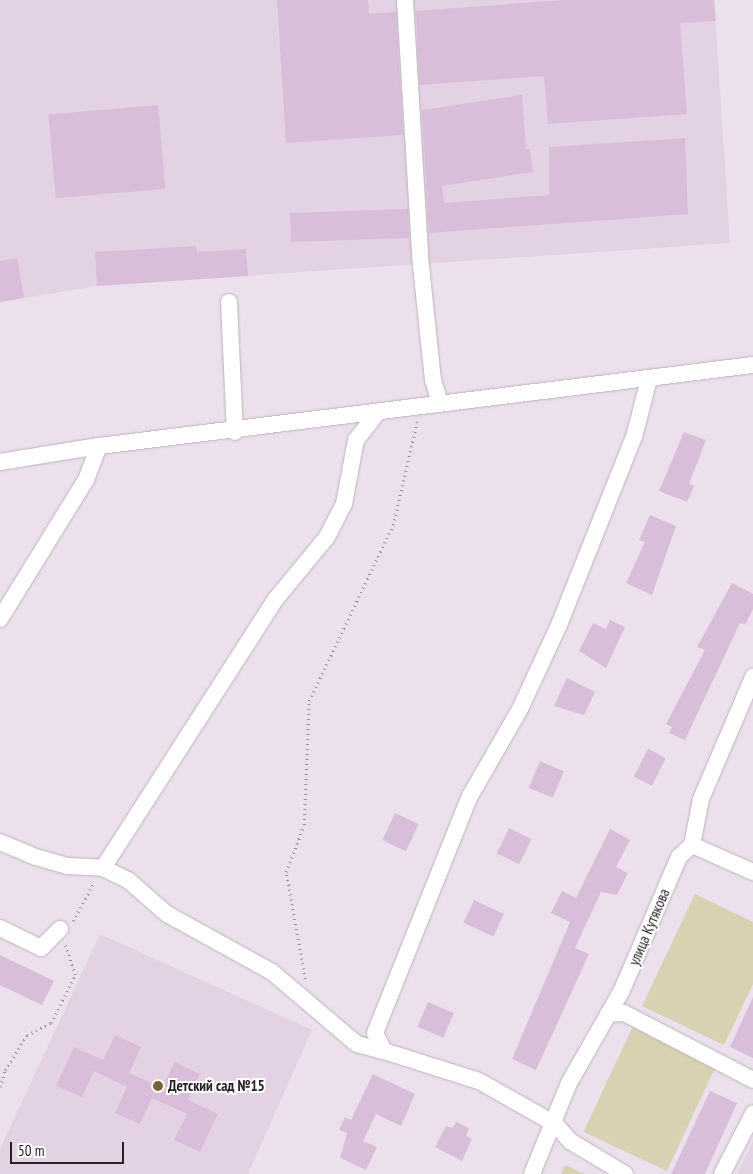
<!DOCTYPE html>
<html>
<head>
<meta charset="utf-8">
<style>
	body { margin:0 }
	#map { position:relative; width:753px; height:1174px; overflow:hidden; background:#ebe0eb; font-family:"PT Sans Narrow",sans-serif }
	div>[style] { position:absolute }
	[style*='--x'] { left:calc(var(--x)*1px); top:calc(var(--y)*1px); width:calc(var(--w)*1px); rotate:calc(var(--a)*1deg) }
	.built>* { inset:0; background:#e3d2e3 }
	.green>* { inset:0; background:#d8d1b2; transform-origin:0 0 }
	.building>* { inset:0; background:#d9bed9; transform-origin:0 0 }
	.path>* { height:2.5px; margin-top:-1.25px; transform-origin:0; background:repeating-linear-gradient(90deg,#978f97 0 1px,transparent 0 5px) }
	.roads { filter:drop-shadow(0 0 1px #bdb2bd) drop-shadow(0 0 1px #bdb2bd) }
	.minor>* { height:16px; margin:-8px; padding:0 8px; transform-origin:8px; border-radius:8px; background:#fff }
	.dots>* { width:14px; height:14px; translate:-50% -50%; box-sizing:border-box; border:2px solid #fff; border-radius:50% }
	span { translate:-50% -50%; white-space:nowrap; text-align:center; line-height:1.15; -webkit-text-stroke:4px #fff; paint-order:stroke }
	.street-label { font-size:15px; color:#252125 }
	.poi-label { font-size:15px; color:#252125; font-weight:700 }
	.left { translate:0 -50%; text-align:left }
	.scale { position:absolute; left:10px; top:1142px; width:114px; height:22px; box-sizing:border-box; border:2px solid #252125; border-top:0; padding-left:6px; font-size:15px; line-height:18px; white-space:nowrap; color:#252125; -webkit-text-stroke:4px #fff; paint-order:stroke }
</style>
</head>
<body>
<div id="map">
	<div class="built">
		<i style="clip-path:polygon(0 0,714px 0,730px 243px,97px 286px,0 302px)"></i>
		<i style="clip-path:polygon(100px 934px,312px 1030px,248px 1174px,0 1174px,0 1149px)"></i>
		<i style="clip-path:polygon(753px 1141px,753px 1174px,737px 1174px)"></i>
	</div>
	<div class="green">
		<i style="clip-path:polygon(695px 894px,753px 922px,753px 984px,724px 1045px,642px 1006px)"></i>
		<i style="left:633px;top:1026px;width:92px;height:117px;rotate:25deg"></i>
		<i style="clip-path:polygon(565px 1165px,585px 1174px,561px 1174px)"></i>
	</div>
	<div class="building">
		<i style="clip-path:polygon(277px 0,368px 0,369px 14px,396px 12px,403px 135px,286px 143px)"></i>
		<i style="clip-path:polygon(563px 0,714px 0,716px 21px,680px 23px,687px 114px,548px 124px,544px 76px,420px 85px,416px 11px)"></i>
		<i style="clip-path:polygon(522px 95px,526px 149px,530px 149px,533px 172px,442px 186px,444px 203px,549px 195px,549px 147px,685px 138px,688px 214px,429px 233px,422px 110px)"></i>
		<i style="left:158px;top:105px;width:84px;height:110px;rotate:85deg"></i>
		<i style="left:408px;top:209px;width:29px;height:118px;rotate:88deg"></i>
		<i style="clip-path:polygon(196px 246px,197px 252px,246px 249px,248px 276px,97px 286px,95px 252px)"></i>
		<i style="clip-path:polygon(17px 258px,24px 298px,0 302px,0 261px)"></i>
		<i style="clip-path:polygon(684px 432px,706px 440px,689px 484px,694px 486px,687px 502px,659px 491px)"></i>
		<i style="clip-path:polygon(650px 515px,676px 526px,652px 595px,626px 583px,645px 542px,639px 540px)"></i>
		<i style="clip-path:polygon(732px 583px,753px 594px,753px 609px,745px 625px,740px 623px,685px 740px,669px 733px,672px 727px,666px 724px,705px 650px,697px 647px)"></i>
		<i style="clip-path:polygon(610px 620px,625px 627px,606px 668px,579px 651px,593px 623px,606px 629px)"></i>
		<i style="clip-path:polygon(567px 678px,595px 692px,584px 715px,554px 706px)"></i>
		<i style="left:648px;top:749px;width:20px;height:31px;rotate:27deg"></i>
		<i style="left:540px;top:761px;width:26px;height:29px;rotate:23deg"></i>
		<i style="left:395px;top:813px;width:26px;height:30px;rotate:25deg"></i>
		<i style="left:509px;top:828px;width:25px;height:28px;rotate:26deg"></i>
		<i style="clip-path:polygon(610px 829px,630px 840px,616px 867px,628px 873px,617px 895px,601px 892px,575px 948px,589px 954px,536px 1070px,512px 1059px,570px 922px,551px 913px,562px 891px,576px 898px)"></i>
		<i style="left:474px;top:900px;width:33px;height:25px;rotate:25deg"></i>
		<i style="clip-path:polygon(0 955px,54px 981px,42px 1005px,0 985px)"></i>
		<i style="clip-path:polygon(753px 997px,753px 1058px,730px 1047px)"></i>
		<i style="left:428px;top:1002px;width:28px;height:27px;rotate:23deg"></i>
		<i style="clip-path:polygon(115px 1035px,141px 1047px,129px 1073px,163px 1088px,174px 1062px,200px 1074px,188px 1100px,218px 1114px,200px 1152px,174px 1140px,187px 1114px,152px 1098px,140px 1124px,115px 1113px,127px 1087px,94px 1071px,82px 1097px,56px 1086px,74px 1047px,103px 1060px)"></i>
		<i style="clip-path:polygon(373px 1074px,415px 1094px,401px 1126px,376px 1114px,363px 1141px,377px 1147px,366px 1170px,340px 1158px,347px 1133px,339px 1130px,345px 1117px,351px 1120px)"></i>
		<i style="clip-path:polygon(710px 1091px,737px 1103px,705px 1174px,671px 1174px)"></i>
		<i style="clip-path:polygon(456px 1122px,469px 1128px,466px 1136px,472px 1139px,462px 1161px,435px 1147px,446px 1126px,452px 1128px)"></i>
	</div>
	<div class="path">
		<i style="--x:73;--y:921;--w:44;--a:-61.7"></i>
		<i style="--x:305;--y:979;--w:109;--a:-100.1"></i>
		<i style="--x:286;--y:872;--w:50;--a:-69"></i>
		<i style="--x:304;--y:825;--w:124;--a:-87.7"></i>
		<i style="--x:309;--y:701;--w:195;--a:-64.5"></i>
		<i style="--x:393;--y:525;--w:106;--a:-76.9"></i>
		<i style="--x:0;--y:1087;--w:18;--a:-74"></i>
		<i style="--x:5;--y:1070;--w:41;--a:-57.8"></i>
		<i style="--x:27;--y:1035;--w:27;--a:-27"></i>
		<i style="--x:51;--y:1023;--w:54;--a:-63.4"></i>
		<i style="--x:75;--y:975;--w:32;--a:-108"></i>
	</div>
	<div class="roads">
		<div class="minor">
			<i style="--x:405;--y:0;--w:266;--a:86.6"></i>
			<i style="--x:421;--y:266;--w:115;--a:84"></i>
			<i style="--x:433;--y:380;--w:24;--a:73"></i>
			<i style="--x:229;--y:302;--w:130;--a:87.4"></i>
			<i style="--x:0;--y:462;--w:100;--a:-9.2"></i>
			<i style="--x:99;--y:446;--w:659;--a:-7.06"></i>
			<i style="--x:0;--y:619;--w:163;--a:-58.3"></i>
			<i style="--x:86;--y:480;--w:36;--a:-69"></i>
			<i style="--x:0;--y:842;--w:39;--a:23"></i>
			<i style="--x:36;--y:857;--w:33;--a:16"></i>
			<i style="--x:68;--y:866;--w:35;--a:3"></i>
			<i style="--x:103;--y:868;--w:28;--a:26"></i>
			<i style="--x:128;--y:880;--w:52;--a:41.1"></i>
			<i style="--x:167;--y:914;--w:120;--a:28.9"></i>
			<i style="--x:272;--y:972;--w:111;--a:40.3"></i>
			<i style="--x:357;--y:1044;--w:28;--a:15"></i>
			<i style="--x:692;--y:845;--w:67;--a:23.9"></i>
			<i style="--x:103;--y:868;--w:318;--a:-57.3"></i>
			<i style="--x:275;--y:600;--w:82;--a:-50.5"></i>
			<i style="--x:327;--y:537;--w:37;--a:-63"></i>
			<i style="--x:344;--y:504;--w:65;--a:-79.4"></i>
			<i style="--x:356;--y:440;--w:34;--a:-52"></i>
			<i style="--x:0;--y:928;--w:46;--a:26"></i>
			<i style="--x:41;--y:948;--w:27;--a:-45"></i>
			<i style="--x:608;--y:1014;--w:16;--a:-4"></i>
			<i style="--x:624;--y:1013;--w:145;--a:27.4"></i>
			<i style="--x:532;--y:1174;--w:98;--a:-67.9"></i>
			<i style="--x:569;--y:1083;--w:107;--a:-60.3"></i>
			<i style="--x:622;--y:990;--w:145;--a:-66.8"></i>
			<i style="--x:679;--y:857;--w:18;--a:-43"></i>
			<i style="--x:692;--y:845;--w:47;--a:-78.9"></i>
			<i style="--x:701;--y:799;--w:133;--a:-66.9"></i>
			<i style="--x:625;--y:1174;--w:64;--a:-149"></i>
			<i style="--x:570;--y:1141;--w:23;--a:-131"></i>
			<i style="--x:555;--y:1124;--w:87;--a:-150.5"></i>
			<i style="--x:479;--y:1081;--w:100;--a:-162.5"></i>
			<i style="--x:384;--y:1051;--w:20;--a:-117"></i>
			<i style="--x:375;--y:1033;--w:255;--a:-68.2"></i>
			<i style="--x:470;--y:796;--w:100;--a:-60.1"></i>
			<i style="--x:520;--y:709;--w:93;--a:-65.1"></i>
			<i style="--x:559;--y:625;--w:202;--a:-68.3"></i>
			<i style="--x:634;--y:437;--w:60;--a:-75.5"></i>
			<i style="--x:722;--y:1174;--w:68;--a:-62.7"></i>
		</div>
	</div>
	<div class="dots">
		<i style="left:158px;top:1086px;background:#746634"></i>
	</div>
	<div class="street-label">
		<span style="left:649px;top:927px;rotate:-67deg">улица Кутякова</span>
	</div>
	<div class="poi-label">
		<span class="left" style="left:168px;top:1086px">Детский сад №15</span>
	</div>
	<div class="scale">50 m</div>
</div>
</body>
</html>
